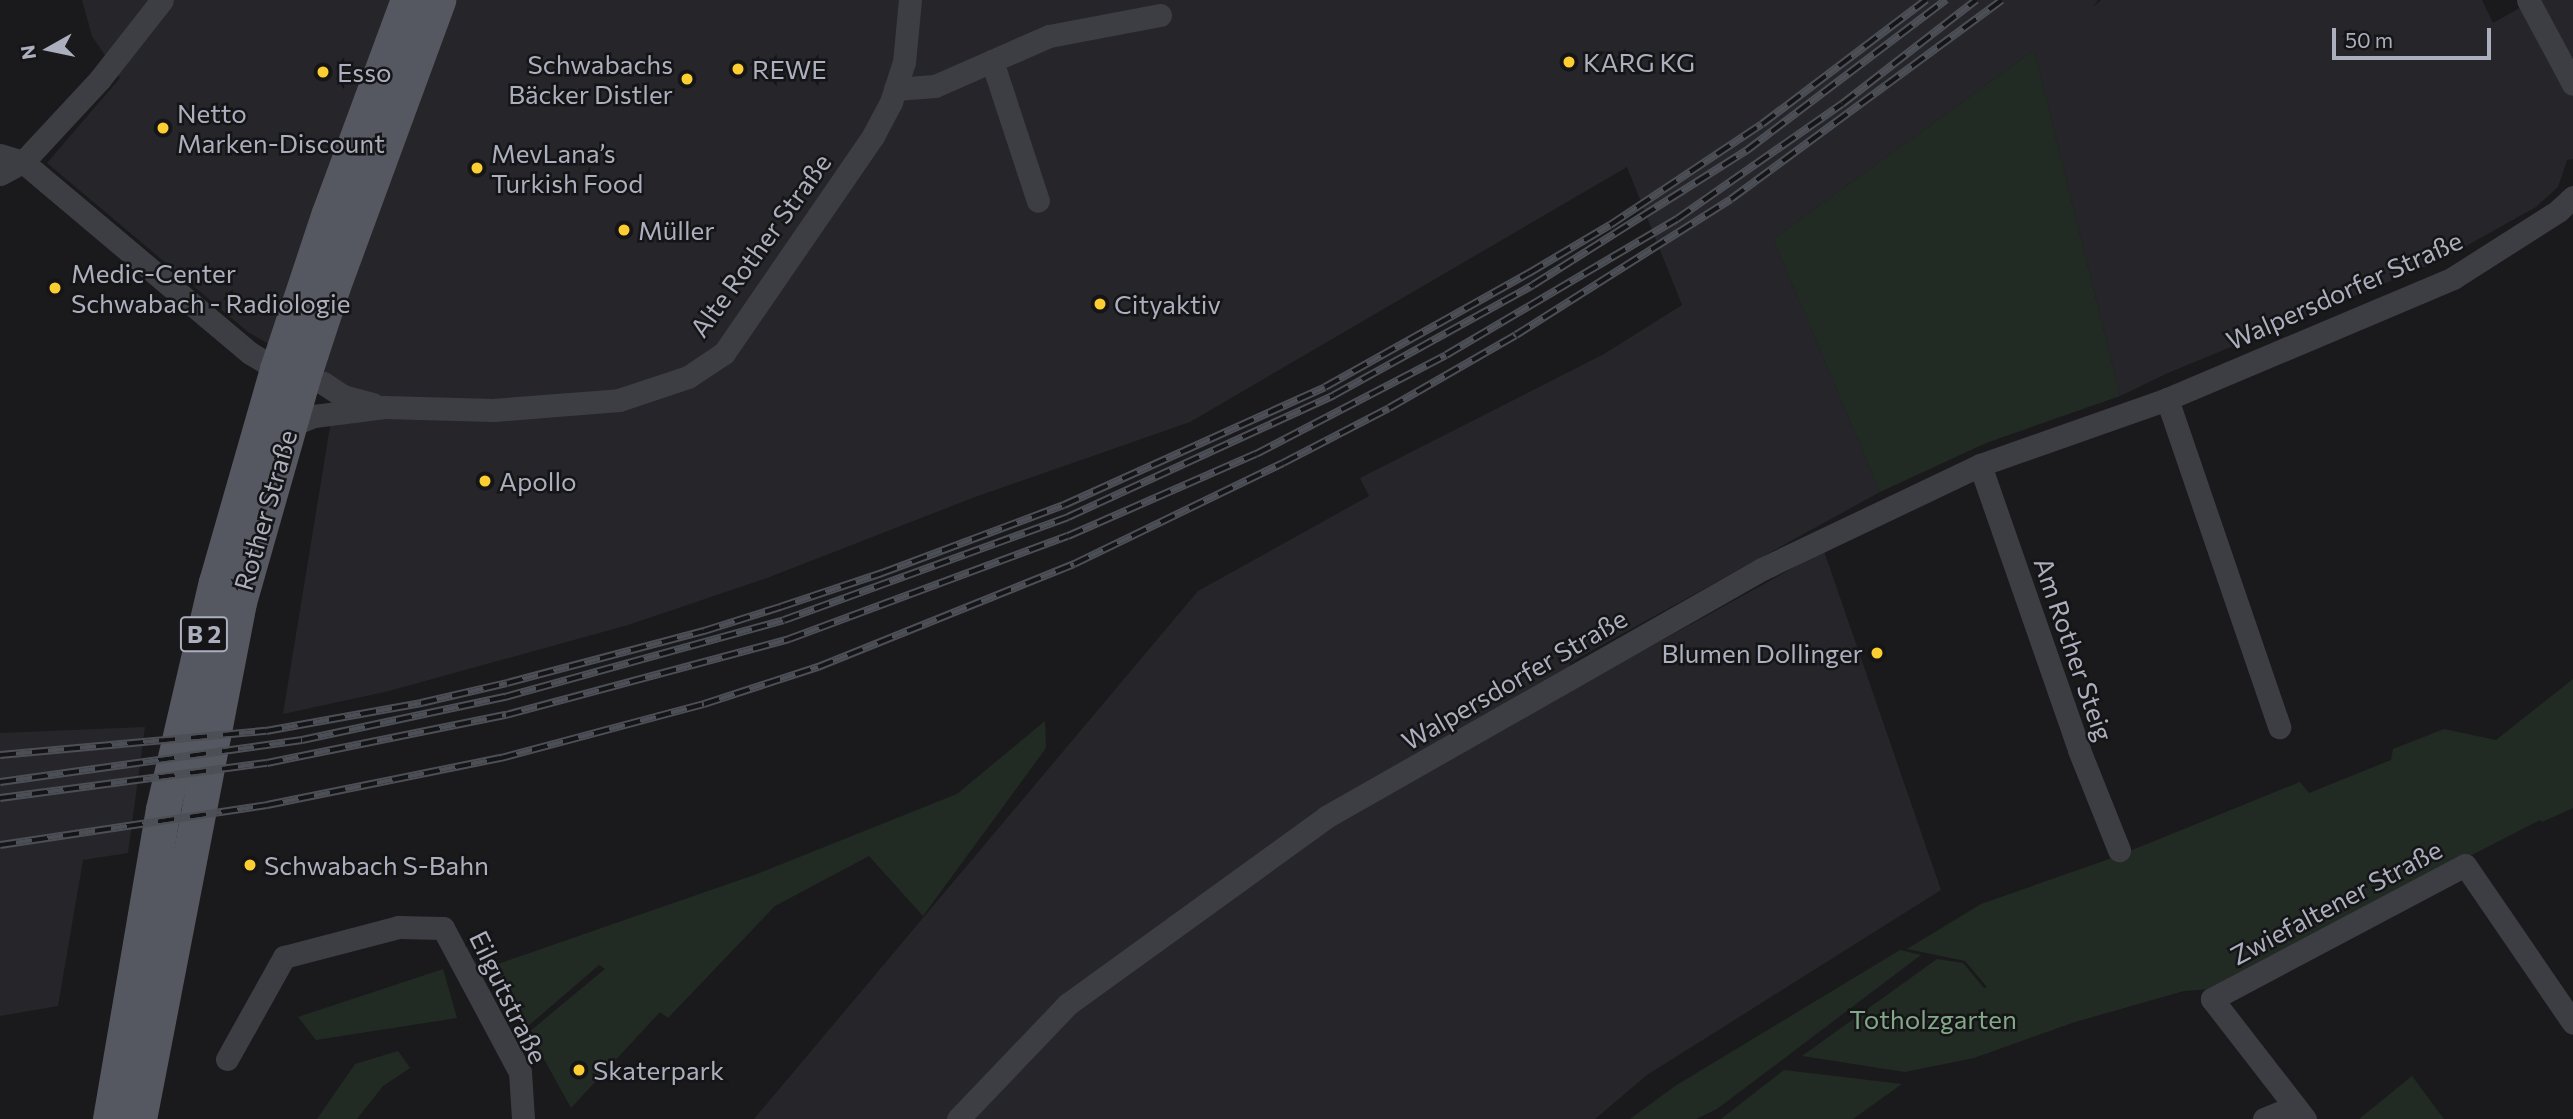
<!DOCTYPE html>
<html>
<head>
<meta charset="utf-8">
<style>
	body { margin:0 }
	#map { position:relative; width:2573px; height:1119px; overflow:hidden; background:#1a1a1c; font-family:Commissioner,sans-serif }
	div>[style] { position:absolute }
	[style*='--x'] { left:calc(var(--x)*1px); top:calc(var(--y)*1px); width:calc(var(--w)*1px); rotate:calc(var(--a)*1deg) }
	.built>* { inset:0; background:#26262a }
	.green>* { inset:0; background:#212b23 }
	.street>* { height:23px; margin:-11.5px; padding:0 11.5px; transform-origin:11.5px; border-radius:11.5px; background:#3d3d44 }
	.primary>* { height:35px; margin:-17.5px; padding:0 17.5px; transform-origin:17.5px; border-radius:17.5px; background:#565861 }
	.rail>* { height:8px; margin-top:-4px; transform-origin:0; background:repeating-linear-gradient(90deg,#151517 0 16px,#4d4f57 0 32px); box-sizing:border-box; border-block:2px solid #4d4f57 }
	.dots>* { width:19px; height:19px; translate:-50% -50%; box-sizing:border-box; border:4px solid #151517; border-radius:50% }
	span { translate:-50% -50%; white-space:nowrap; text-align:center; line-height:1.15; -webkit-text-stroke:5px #151517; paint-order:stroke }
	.shield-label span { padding:2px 5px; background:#151517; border:2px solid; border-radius:5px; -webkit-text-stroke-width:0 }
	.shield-label { font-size:24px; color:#acafbd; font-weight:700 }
	.poi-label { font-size:26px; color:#acafbd }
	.left { translate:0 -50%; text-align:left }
	.right { translate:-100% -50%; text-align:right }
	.street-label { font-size:26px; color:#acafbd }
	.park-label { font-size:26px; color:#82a888 }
	.north { position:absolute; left:14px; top:14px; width:70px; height:70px; -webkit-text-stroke:5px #151517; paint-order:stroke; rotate:261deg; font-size:19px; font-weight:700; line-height:28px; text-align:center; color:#acafbd }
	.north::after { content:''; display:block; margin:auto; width:24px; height:32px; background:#acafbd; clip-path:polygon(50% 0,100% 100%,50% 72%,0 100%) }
	.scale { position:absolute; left:2332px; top:28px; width:159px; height:32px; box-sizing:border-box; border:4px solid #acafbd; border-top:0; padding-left:9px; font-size:21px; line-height:24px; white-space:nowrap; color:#acafbd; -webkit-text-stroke:5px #151517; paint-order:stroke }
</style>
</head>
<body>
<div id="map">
	<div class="built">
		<i style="clip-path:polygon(82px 0,2098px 0,2093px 7px,2101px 0,2482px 0,2493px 23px,2534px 0,2573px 0,2573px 159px,2567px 160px,2558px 187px,2536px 207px,2441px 260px,2168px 373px,2120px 396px,2034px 50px,1773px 239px,1880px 492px,1569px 663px,1581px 685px,1824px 551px,1941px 890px,1647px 1075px,1595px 1119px,754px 1119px,1198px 591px,1369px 496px,1360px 478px,1604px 354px,1682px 305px,1627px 167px,1190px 422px,975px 497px,767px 578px,628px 625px,389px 691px,283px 714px,337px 384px,248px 332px,47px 163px,120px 78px,92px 36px)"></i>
		<i style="clip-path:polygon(145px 727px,128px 853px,83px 860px,58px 1006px,0 1016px,0 733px)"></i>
	</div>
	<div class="green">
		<i style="clip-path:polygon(2034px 50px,2120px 396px,1986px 443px,1880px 492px,1773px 239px)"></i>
		<i style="clip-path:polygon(2573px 679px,2573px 808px,2542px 822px,2540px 820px,2211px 989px,2184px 991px,2075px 1022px,1974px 1058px,1905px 1072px,1802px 1056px,1937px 959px,1963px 963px,1984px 988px,1987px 987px,1965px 961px,1907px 949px,1981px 904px,2115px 857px,2300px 782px,2309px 793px,2391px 760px,2393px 749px,2444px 729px,2496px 740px)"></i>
		<i style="clip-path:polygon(1045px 721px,1046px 748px,923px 916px,869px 856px,775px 906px,668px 1018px,660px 1012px,571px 1108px,529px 1032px,605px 969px,599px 965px,527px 1027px,492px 966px,757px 874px,957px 794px)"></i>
		<i style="clip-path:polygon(1900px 950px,1921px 955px,1717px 1109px,1696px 1119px,1630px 1119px,1675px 1086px)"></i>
		<i style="clip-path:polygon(443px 969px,457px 1018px,316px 1040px,298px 1017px)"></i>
		<i style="clip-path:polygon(398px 1051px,410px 1068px,383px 1086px,357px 1119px,317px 1119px,355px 1064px)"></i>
		<i style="clip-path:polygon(1784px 1070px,1902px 1084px,1853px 1119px,1721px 1119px)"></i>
		<i style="clip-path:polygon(2412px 1076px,2444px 1119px,2359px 1119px)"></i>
	</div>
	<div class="street">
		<i style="--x:2528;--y:0;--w:95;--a:61.8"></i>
		<i style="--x:992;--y:61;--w:147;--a:71.8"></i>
		<i style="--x:895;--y:89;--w:40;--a:-4.3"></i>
		<i style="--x:935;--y:86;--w:124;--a:-23.7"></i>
		<i style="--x:1049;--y:36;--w:113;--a:-10.7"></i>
		<i style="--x:0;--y:155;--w:24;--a:17"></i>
		<i style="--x:23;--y:162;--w:297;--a:40.1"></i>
		<i style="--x:250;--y:353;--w:31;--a:31"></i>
		<i style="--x:277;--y:369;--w:48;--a:16.9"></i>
		<i style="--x:323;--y:383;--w:24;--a:33"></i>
		<i style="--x:343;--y:396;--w:31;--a:15"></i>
		<i style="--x:0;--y:174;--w:26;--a:-28"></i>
		<i style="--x:23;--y:162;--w:113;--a:-47.1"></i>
		<i style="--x:100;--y:79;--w:100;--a:-51.9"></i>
		<i style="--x:2167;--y:399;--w:347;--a:71.1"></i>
		<i style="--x:289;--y:426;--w:27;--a:-22"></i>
		<i style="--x:314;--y:416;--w:71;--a:-7.3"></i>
		<i style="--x:384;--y:407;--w:109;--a:1.6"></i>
		<i style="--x:493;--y:410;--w:126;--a:-4.5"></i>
		<i style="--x:619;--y:400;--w:73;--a:-18.4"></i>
		<i style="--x:688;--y:377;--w:43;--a:-33.7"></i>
		<i style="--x:724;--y:353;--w:263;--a:-55.5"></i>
		<i style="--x:873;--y:136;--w:38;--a:-62"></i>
		<i style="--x:891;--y:102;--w:42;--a:-72"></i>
		<i style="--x:904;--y:62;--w:62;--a:-84.5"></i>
		<i style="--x:1980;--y:465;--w:302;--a:70.8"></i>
		<i style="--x:2079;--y:750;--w:108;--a:68.2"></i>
		<i style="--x:227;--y:1059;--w:117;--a:-60.8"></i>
		<i style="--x:284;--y:957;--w:118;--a:-14.7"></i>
		<i style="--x:398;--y:927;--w:45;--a:1.3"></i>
		<i style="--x:443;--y:928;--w:163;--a:61.9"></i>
		<i style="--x:520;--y:1072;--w:47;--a:86.3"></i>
		<i style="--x:958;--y:1119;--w:159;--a:-46.3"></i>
		<i style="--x:1068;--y:1004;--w:319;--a:-35.9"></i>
		<i style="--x:1326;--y:817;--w:502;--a:-29.63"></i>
		<i style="--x:1762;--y:569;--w:242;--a:-25.5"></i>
		<i style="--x:1980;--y:465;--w:198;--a:-19.4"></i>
		<i style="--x:2167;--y:399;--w:311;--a:-22.9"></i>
		<i style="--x:2453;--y:278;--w:125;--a:-32.5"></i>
		<i style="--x:2558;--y:211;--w:21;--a:-43"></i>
		<i style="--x:2264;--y:1119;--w:32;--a:-22"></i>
		<i style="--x:2305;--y:1119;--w:152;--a:-127.8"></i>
		<i style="--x:2212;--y:999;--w:286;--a:-27.9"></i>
		<i style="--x:2465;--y:865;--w:191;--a:55.6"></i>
	</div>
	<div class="primary">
		<i style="--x:110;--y:1119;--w:314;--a:-80.3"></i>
		<i style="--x:163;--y:809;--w:233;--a:-76.9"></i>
		<i style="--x:216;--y:582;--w:222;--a:-74"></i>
		<i style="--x:277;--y:369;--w:164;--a:-71.6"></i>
		<i style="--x:329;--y:213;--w:227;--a:-69.7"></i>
		<i style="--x:139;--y:1119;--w:527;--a:-79.05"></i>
		<i style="--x:239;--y:602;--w:234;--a:-74.1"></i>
		<i style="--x:303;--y:377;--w:96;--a:-71.8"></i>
		<i style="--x:333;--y:286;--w:305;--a:-69.8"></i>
	</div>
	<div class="rail">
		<i style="--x:0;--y:755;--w:267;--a:-5.2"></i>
		<i style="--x:266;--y:731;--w:158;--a:-10.2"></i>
		<i style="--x:421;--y:703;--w:88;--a:-13.1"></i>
		<i style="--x:507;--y:683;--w:204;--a:-14.8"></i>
		<i style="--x:704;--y:631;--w:80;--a:-17.5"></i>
		<i style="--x:780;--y:607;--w:108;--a:-18.4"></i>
		<i style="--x:882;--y:573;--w:194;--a:-20.5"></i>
		<i style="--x:1064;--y:505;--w:286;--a:-24.3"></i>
		<i style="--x:1325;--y:387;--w:234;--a:-29.2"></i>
		<i style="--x:1529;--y:273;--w:94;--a:-30.7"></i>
		<i style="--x:1610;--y:225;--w:182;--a:-33.6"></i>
		<i style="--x:1762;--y:124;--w:206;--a:-37.1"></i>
		<i style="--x:0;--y:782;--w:305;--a:-7.9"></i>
		<i style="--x:302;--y:740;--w:208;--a:-12"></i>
		<i style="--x:505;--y:697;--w:289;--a:-15.4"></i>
		<i style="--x:784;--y:620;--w:302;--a:-19.9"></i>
		<i style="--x:1068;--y:517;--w:293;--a:-24.6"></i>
		<i style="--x:1334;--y:395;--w:227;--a:-28.9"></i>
		<i style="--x:1533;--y:285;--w:252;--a:-32.2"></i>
		<i style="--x:1746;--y:151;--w:251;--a:-37.1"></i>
		<i style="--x:0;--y:798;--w:269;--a:-7.5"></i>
		<i style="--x:267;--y:763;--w:244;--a:-11.4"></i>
		<i style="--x:506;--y:715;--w:293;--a:-15"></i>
		<i style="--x:789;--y:639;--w:297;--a:-20.3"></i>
		<i style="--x:1068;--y:536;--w:205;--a:-23.6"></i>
		<i style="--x:1256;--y:454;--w:214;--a:-27.5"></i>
		<i style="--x:1446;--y:355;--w:268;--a:-30.5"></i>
		<i style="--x:1677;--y:219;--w:201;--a:-34.9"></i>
		<i style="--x:1842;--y:104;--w:170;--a:-37.8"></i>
		<i style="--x:0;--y:845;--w:270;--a:-8.5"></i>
		<i style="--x:267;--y:805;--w:239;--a:-11.4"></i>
		<i style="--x:501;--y:758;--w:210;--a:-14.9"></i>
		<i style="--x:704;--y:704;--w:120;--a:-18"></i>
		<i style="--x:818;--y:667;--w:276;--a:-21.9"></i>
		<i style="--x:1074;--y:564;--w:232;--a:-25.8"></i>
		<i style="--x:1283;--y:463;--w:119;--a:-27.4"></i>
		<i style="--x:1389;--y:408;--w:146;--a:-29.9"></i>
		<i style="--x:1516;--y:335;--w:254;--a:-32.3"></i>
		<i style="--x:1731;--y:199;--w:336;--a:-36.3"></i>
	</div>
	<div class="dots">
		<i style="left:1569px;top:62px;background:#fcce32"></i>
		<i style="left:738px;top:69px;background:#fcce32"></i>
		<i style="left:323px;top:72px;background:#fcce32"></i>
		<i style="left:687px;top:79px;background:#fcce32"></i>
		<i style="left:163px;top:128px;background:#fcce32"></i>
		<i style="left:477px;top:168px;background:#fcce32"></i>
		<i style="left:624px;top:230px;background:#fcce32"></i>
		<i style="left:55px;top:288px;background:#fcce32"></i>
		<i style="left:1100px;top:304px;background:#fcce32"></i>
		<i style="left:485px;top:481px;background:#fcce32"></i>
		<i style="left:1877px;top:653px;background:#fcce32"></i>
		<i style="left:250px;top:865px;background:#fcce32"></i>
		<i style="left:579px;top:1070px;background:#fcce32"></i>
	</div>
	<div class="shield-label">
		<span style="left:204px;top:634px">B 2</span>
	</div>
	<div class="poi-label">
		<span class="left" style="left:1583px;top:62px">KARG KG</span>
		<span class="right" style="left:673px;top:79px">Schwabachs<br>Bäcker Distler</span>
		<span class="left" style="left:752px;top:69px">REWE</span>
		<span class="left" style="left:337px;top:72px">Esso</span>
		<span class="left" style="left:177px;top:128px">Netto<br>Marken-Discount</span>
		<span class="left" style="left:491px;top:168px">MevLana’s<br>Turkish Food</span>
		<span class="left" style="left:638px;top:230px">Müller</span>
		<span class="left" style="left:71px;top:288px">Medic-Center<br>Schwabach - Radiologie</span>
		<span class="left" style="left:1114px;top:304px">Cityaktiv</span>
		<span class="left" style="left:499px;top:481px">Apollo</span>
		<span class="right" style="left:1863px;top:653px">Blumen Dollinger</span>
		<span class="left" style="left:264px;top:865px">Schwabach S-Bahn</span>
		<span class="left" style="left:593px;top:1070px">Skaterpark</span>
	</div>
	<div class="street-label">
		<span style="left:760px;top:245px;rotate:-54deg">Alte Rother Straße</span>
		<span style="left:2344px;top:290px;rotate:-24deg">Walpersdorfer Straße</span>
		<span style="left:265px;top:510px;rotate:-74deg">Rother Straße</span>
		<span style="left:2074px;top:649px;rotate:71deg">Am Rother Steig</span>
		<span style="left:1514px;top:679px;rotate:-30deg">Walpersdorfer Straße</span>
		<span style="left:2336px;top:902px;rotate:-28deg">Zwiefaltener Straße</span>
		<span style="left:509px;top:997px;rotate:64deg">Eilgutstraße</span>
	</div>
	<div class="park-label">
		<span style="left:1933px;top:1019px">Totholzgarten</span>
	</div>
	<div class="north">N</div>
	<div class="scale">50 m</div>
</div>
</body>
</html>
